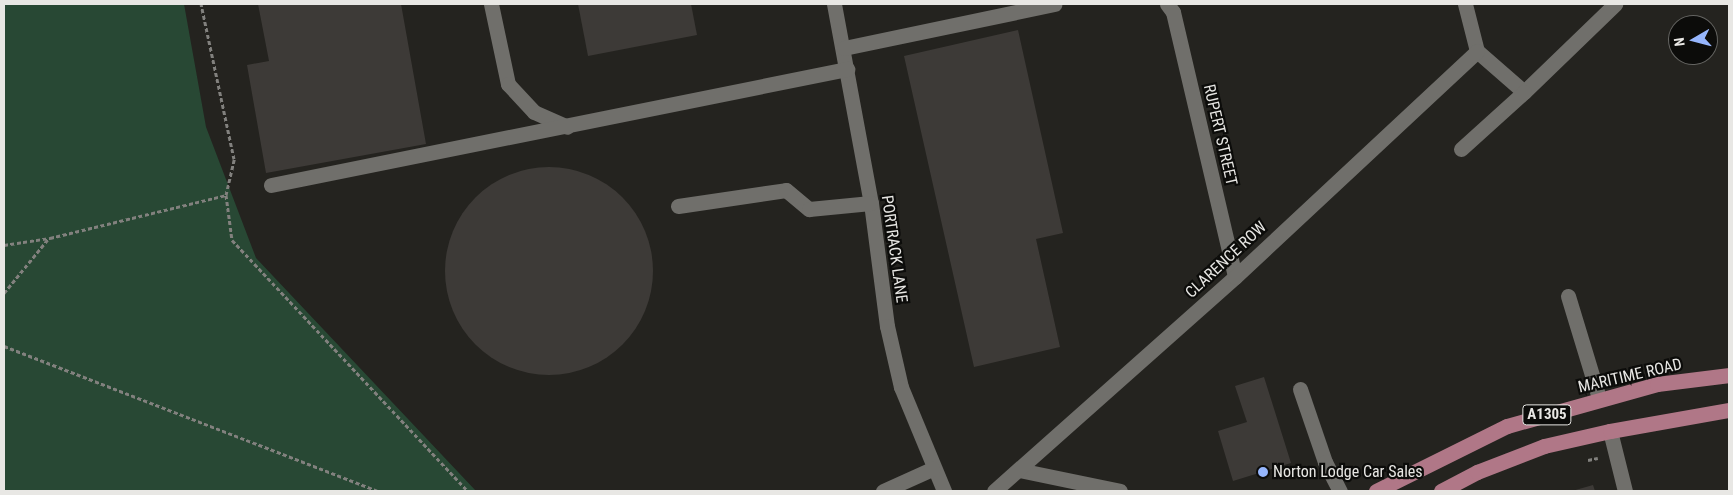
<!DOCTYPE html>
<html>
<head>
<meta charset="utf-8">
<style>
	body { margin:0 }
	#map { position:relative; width:1733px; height:495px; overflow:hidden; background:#24231f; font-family:"Roboto Condensed",sans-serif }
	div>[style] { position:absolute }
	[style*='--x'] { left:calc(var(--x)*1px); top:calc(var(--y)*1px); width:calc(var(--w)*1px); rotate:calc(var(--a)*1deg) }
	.green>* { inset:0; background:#284834 }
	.building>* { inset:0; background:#3d3a37 }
	.round { border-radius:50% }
	.path>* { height:3px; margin-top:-1.5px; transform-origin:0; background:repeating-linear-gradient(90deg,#82817e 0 4px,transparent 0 6.5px) }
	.minor>* { height:15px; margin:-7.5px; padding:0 7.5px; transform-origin:7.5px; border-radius:7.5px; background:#706f6b }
	.major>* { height:15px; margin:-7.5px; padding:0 7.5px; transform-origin:7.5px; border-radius:7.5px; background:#b07787 }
	.dots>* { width:14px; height:14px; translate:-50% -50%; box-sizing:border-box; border:2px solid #0c0c0a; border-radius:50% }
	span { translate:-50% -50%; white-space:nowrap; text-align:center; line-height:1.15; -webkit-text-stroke:4.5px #0c0c0a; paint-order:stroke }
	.shield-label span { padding:1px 4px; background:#0c0c0a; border:1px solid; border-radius:4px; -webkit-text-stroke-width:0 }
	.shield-label { font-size:15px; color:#e8e7e4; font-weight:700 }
	.street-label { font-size:16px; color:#e8e7e4 }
	.poi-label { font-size:16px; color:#e8e7e4 }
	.left { translate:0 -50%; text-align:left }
	.frame { position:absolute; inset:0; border:5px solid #e8e7e4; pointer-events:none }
	.north { position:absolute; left:1668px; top:15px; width:50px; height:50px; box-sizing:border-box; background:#0c0c0a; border:1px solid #646461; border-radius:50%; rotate:262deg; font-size:14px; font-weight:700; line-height:20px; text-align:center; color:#e8e7e4 }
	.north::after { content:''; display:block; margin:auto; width:18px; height:22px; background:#96b6fd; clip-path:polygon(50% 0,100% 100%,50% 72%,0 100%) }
</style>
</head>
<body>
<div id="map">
	<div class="green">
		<i style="clip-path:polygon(4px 4px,184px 4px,206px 127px,256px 258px,476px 491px,4px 491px)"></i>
	</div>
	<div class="building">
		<i style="clip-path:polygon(258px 4px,401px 4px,426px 144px,266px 173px,247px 65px,269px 61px)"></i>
		<i style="clip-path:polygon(578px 4px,691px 4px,697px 35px,588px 56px)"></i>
		<i style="clip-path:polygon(1018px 30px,1063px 233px,1036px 239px,1060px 347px,974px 367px,904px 56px)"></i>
		<i class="round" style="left:445px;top:167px;width:208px;height:208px"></i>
		<i style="clip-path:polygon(1264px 377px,1291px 463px,1233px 481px,1218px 431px,1247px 422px,1235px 386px)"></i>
		<i style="clip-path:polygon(1593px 485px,1595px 491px,1572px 491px)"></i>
	</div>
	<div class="path">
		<i style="--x:226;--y:195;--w:45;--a:82.4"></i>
		<i style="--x:232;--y:240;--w:345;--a:46.8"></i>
		<i style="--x:4;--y:245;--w:47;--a:-8.7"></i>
		<i style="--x:50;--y:238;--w:181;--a:-13.7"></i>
		<i style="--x:226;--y:195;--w:37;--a:-77"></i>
		<i style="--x:234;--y:159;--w:158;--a:-102"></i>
		<i style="--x:4;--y:293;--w:71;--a:-50.7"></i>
		<i style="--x:4;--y:346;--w:400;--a:21.2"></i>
		<i style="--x:1588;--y:460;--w:10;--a:-11"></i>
	</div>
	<div class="minor">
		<i style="--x:491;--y:4;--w:82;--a:78"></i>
		<i style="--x:508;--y:84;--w:38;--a:47"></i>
		<i style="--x:534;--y:112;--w:36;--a:24"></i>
		<i style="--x:834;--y:4;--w:202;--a:79.5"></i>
		<i style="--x:871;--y:203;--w:124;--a:82.6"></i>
		<i style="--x:887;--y:326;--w:63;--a:77.1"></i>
		<i style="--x:901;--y:387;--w:113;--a:67.5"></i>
		<i style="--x:1167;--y:4;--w:10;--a:53"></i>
		<i style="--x:1173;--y:12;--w:272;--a:76.8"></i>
		<i style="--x:1465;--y:4;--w:49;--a:75.7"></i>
		<i style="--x:844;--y:48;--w:215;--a:-11.8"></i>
		<i style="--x:1477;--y:51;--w:62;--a:41.1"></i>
		<i style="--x:1524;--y:92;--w:127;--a:-44"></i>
		<i style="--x:1461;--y:149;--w:85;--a:-42.1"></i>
		<i style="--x:271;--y:185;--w:588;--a:-11.39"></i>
		<i style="--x:678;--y:206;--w:109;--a:-8.4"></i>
		<i style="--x:786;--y:190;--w:30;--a:40"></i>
		<i style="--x:809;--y:209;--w:62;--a:-5.5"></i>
		<i style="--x:1568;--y:296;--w:107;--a:73.1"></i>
		<i style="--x:1300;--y:389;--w:77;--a:71.1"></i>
		<i style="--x:1325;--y:462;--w:33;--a:63"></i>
		<i style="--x:1610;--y:431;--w:62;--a:76"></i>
		<i style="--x:1019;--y:470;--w:103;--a:11.7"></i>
		<i style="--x:883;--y:491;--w:54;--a:-24.2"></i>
		<i style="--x:994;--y:491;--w:322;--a:-41.6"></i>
		<i style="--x:1235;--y:277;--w:331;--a:-43"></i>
	</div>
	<div class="major">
		<i style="--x:1376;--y:491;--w:146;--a:-26.4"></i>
		<i style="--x:1507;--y:426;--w:156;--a:-15.6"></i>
		<i style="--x:1657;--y:384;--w:73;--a:-7.1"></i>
		<i style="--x:1441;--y:491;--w:41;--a:-27.8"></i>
		<i style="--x:1477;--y:472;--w:72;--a:-21.2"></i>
		<i style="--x:1544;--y:446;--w:68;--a:-12.8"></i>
		<i style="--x:1610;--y:431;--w:121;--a:-10"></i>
	</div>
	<div class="dots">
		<i style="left:1263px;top:472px;background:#96b6fd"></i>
	</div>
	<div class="shield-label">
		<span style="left:1547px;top:415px">A1305</span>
	</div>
	<div class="street-label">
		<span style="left:1220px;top:135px;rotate:77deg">RUPERT STREET</span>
		<span style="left:894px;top:249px;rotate:82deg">PORTRACK LANE</span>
		<span style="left:1226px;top:260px;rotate:-43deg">CLARENCE ROW</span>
		<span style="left:1630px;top:376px;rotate:-13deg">MARITIME ROAD</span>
	</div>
	<div class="poi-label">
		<span class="left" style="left:1273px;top:472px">Norton Lodge Car Sales</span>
	</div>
	<div class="frame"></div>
	<div class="north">N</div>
</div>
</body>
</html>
